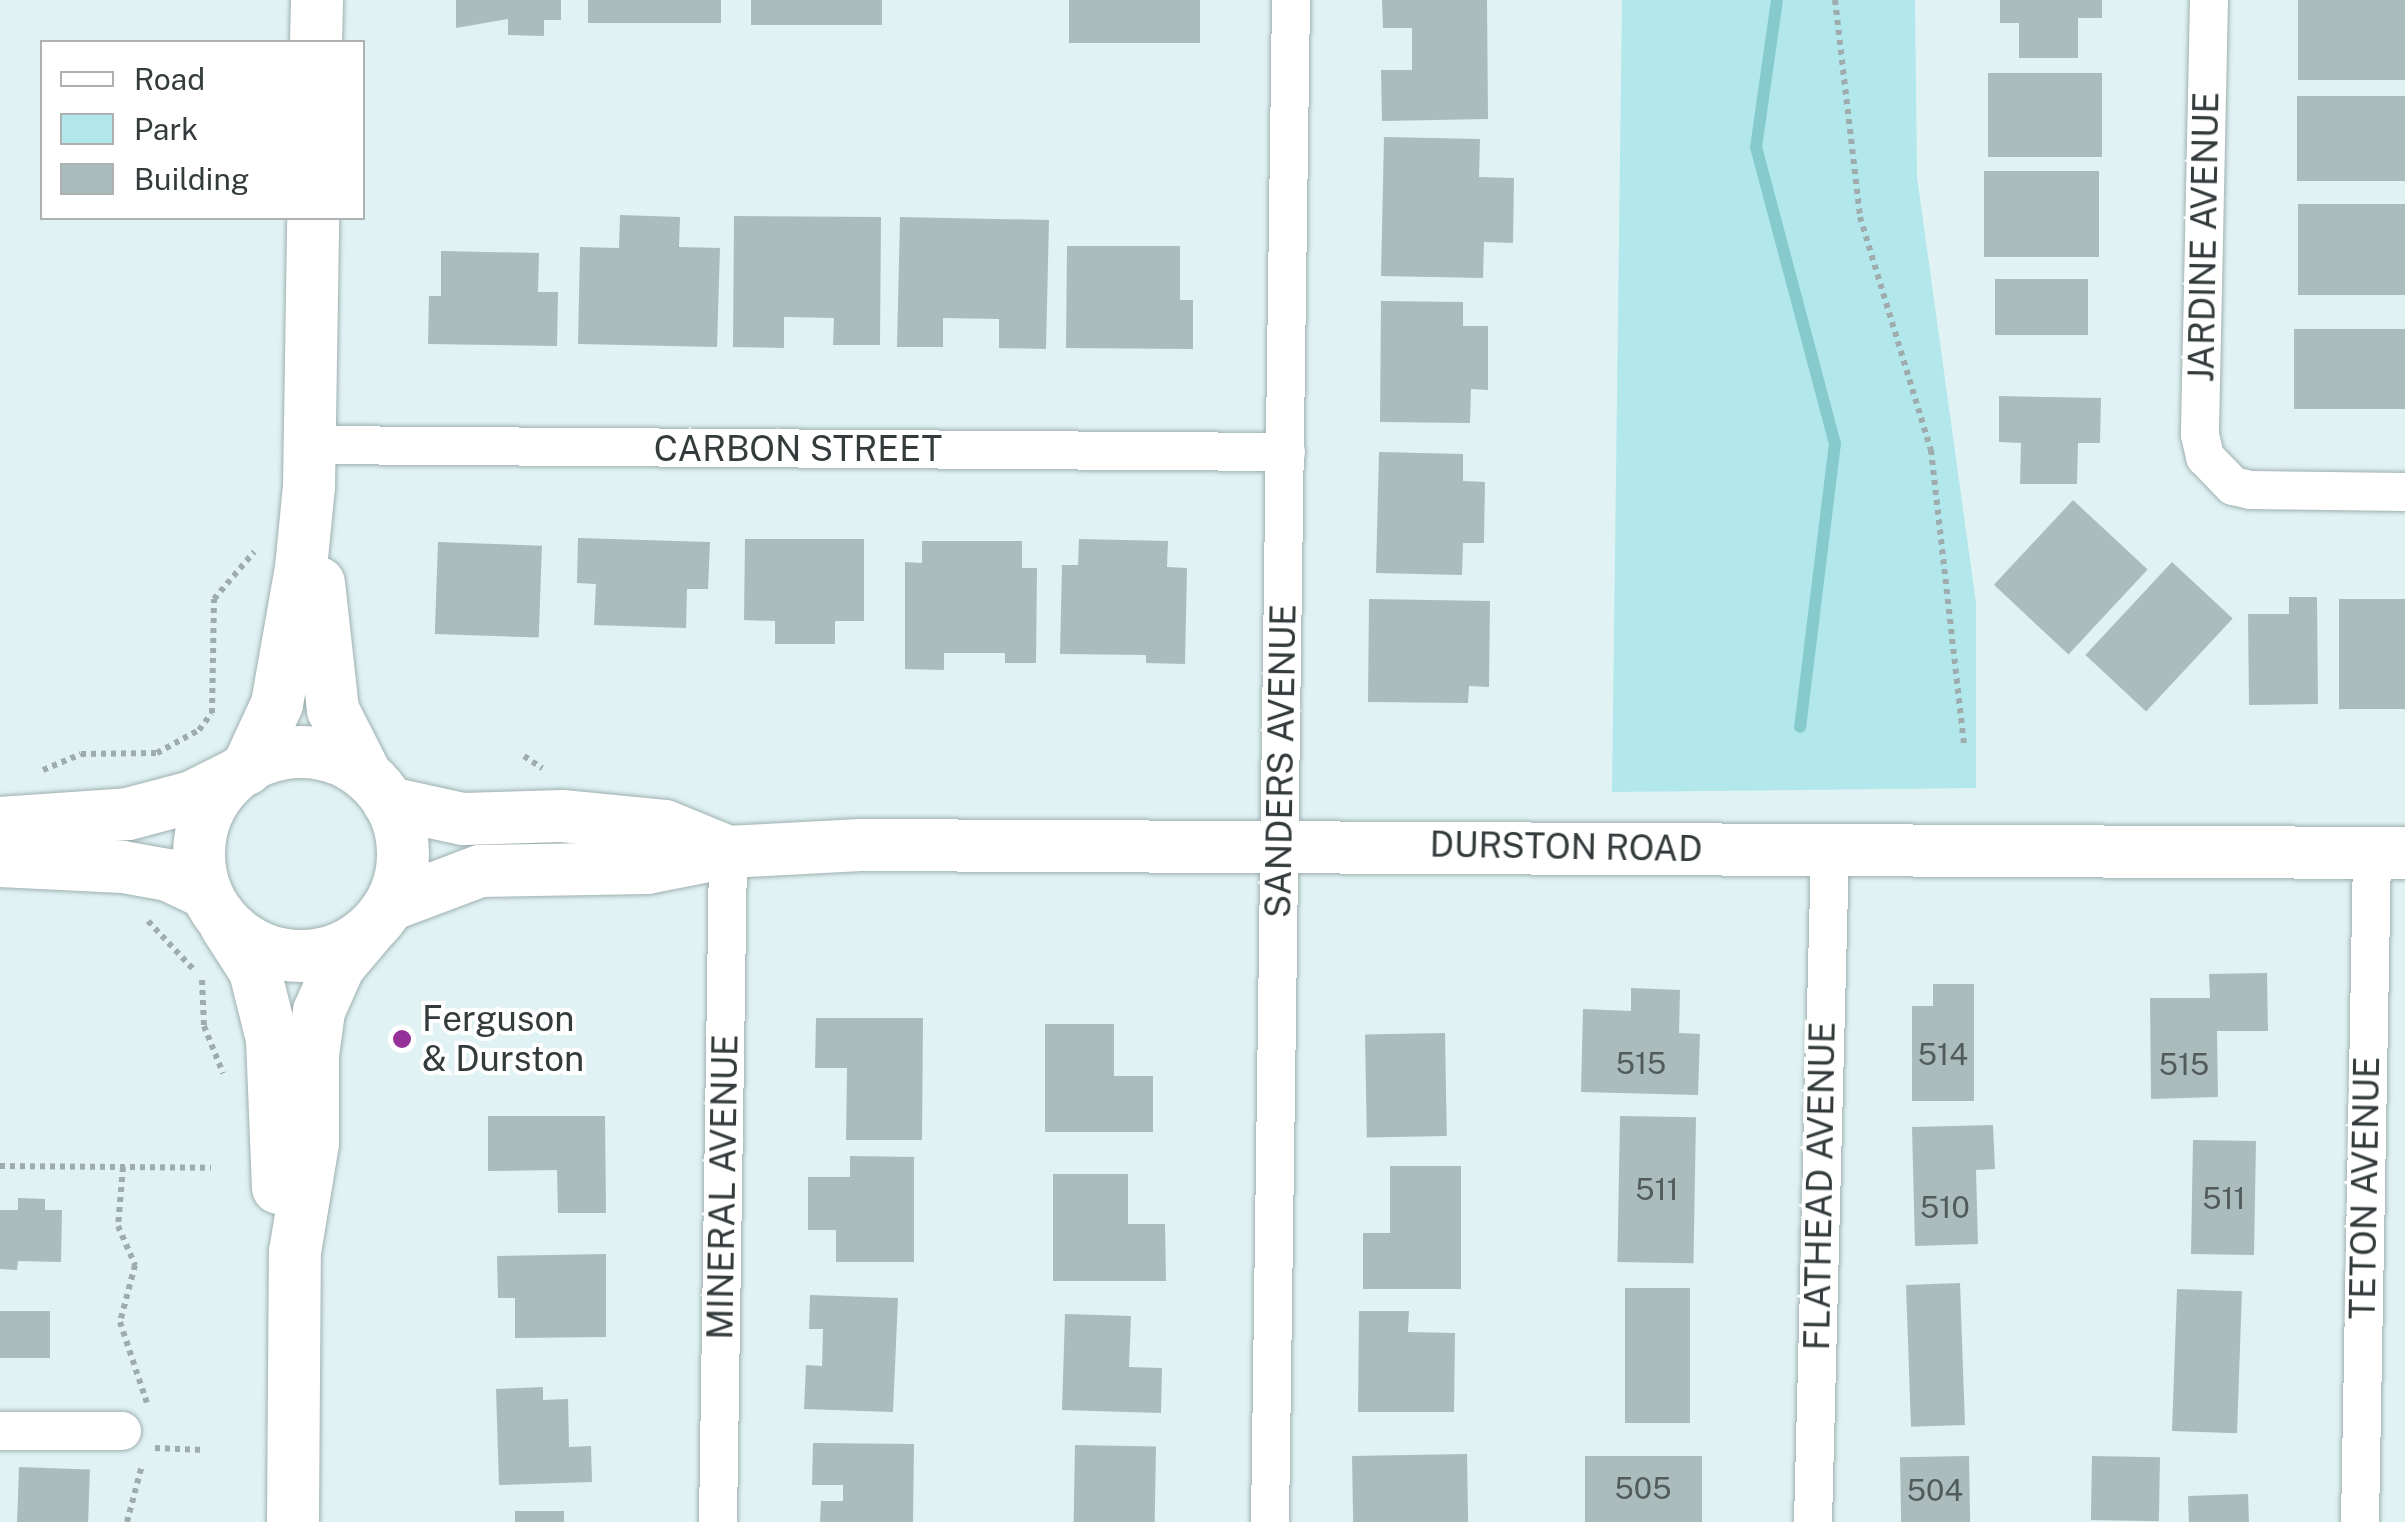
<!DOCTYPE html>
<html>
<head>
<meta charset="utf-8">
<style>
	body { margin:0 }
	#map { position:relative; width:2405px; height:1522px; overflow:hidden; background:#e0f2f3; font-family:"Public Sans",sans-serif }
	div>[style] { position:absolute }
	[style*='--x'] { left:calc(var(--x)*1px); top:calc(var(--y)*1px); width:calc(var(--w)*1px); rotate:calc(var(--a)*1deg) }
	.green>* { inset:0; background:#b2e8eb }
	.stream>* { height:12px; margin:-6px; padding:0 6px; transform-origin:6px; border-radius:6px; background:#87cace }
	.building>* { inset:0; background:#aabcbc; transform-origin:0 0 }
	.path>* { height:6px; margin-top:-3px; transform-origin:0; background:repeating-linear-gradient(90deg,#9facad 0 5px,transparent 0 10px) }
	.roads { filter:drop-shadow(0 0 2px #9eafb0) drop-shadow(0 0 2px #9eafb0) }
	.street>* { height:38px; margin:-19px; padding:0 19px; transform-origin:19px; border-radius:19px; background:#fff }
	.secondary>* { height:52px; margin:-26px; padding:0 26px; transform-origin:26px; border-radius:26px; background:#fff }
	.secondary>.ring { margin:-26px; padding:0; box-sizing:content-box; background:none; border:52px solid #fff; border-radius:50% }
	.dots>* { width:28px; height:28px; translate:-50% -50%; box-sizing:border-box; border:5px solid #fff; border-radius:50% }
	span { translate:-50% -50%; white-space:nowrap; text-align:center; line-height:1.15; -webkit-text-stroke:8px #fff; paint-order:stroke }
	.number-label { font-size:30px; color:#525b5c }
	.number-label span { -webkit-text-stroke-width:0 }
	.street-label { font-size:35px; color:#343b3c }
	.poi-label { font-size:35px; color:#343b3c }
	.left { translate:0 -50%; text-align:left }
	.legend { position:absolute; left:40px; top:40px; width:325px; height:180px; box-sizing:border-box; background:#fff; border:2px solid #aeb1b1; margin:0; padding:12px 18px; list-style:none; font-size:30px; color:#343b3c }
	.legend li { display:flex; align-items:center; gap:20px; height:50px }
	.legend b { width:50px; border:2px solid #aeb1b1 }
</style>
</head>
<body>
<div id="map">
	<div class="green">
		<i style="clip-path:polygon(1622px 0,1915px 0,1917px 177px,1976px 603px,1976px 788px,1612px 792px)"></i>
	</div>
	<div class="stream">
		<i style="--x:1777;--y:0;--w:148;--a:98.1"></i>
		<i style="--x:1756;--y:147;--w:306;--a:75.1"></i>
		<i style="--x:1835;--y:443;--w:286;--a:97"></i>
	</div>
	<div class="building">
		<i style="clip-path:polygon(456px 0,561px 0,561px 20px,544px 20px,544px 36px,508px 35px,508px 19px,456px 28px)"></i>
		<i style="left:588px;top:0;width:133px;height:23px"></i>
		<i style="left:751px;top:0;width:131px;height:25px"></i>
		<i style="left:1069px;top:0;width:131px;height:43px"></i>
		<i style="clip-path:polygon(1382px 0,1487px 0,1488px 119px,1382px 121px,1381px 70px,1412px 70px,1412px 28px,1383px 28px)"></i>
		<i style="clip-path:polygon(2000px 0,2102px 0,2102px 18px,2078px 18px,2078px 58px,2019px 58px,2019px 23px,2000px 23px)"></i>
		<i style="left:2298px;top:0;width:107px;height:80px"></i>
		<i style="left:1988px;top:73px;width:114px;height:84px"></i>
		<i style="left:2297px;top:96px;width:108px;height:85px"></i>
		<i style="clip-path:polygon(1384px 137px,1480px 139px,1479px 177px,1514px 178px,1513px 243px,1484px 242px,1483px 278px,1381px 276px)"></i>
		<i style="left:1984px;top:171px;width:115px;height:86px"></i>
		<i style="left:2298px;top:204px;width:107px;height:91px"></i>
		<i style="clip-path:polygon(620px 215px,680px 217px,679px 247px,720px 248px,717px 347px,578px 344px,580px 247px,619px 248px)"></i>
		<i style="clip-path:polygon(734px 216px,881px 217px,880px 345px,833px 345px,834px 318px,784px 317px,784px 348px,733px 347px)"></i>
		<i style="clip-path:polygon(900px 217px,1049px 220px,1046px 349px,999px 348px,999px 319px,943px 318px,943px 347px,897px 347px)"></i>
		<i style="clip-path:polygon(1067px 246px,1180px 246px,1180px 300px,1193px 300px,1193px 349px,1066px 348px)"></i>
		<i style="clip-path:polygon(441px 251px,539px 253px,538px 292px,558px 292px,557px 346px,428px 344px,429px 296px,441px 296px)"></i>
		<i style="left:1995px;top:279px;width:93px;height:56px"></i>
		<i style="clip-path:polygon(1381px 301px,1463px 302px,1463px 326px,1488px 326px,1488px 390px,1471px 389px,1470px 423px,1380px 422px)"></i>
		<i style="left:2294px;top:329px;width:111px;height:80px"></i>
		<i style="clip-path:polygon(1999px 396px,2101px 398px,2100px 443px,2078px 443px,2077px 484px,2020px 484px,2021px 443px,1999px 442px)"></i>
		<i style="clip-path:polygon(1379px 452px,1463px 454px,1463px 481px,1485px 482px,1484px 543px,1463px 543px,1462px 575px,1376px 573px)"></i>
		<i style="left:2073px;top:500px;width:102px;height:116px;rotate:43deg"></i>
		<i style="clip-path:polygon(578px 538px,710px 542px,708px 589px,687px 589px,686px 628px,594px 625px,596px 584px,577px 583px)"></i>
		<i style="clip-path:polygon(745px 539px,864px 539px,864px 621px,835px 621px,835px 644px,775px 644px,775px 621px,744px 620px)"></i>
		<i style="clip-path:polygon(1079px 539px,1168px 541px,1167px 567px,1187px 568px,1185px 664px,1146px 663px,1146px 655px,1060px 654px,1062px 565px,1078px 565px)"></i>
		<i style="clip-path:polygon(922px 541px,1022px 541px,1022px 568px,1037px 568px,1036px 663px,1005px 663px,1005px 653px,944px 653px,944px 670px,905px 669px,905px 562px,922px 563px)"></i>
		<i style="left:438px;top:542px;width:104px;height:92px;rotate:2deg"></i>
		<i style="left:2172px;top:562px;width:83px;height:127px;rotate:43deg"></i>
		<i style="clip-path:polygon(2289px 597px,2317px 597px,2318px 704px,2249px 705px,2248px 614px,2289px 614px)"></i>
		<i style="clip-path:polygon(1369px 599px,1490px 601px,1489px 687px,1469px 686px,1468px 703px,1368px 702px)"></i>
		<i style="left:2339px;top:599px;width:66px;height:110px"></i>
		<i style="clip-path:polygon(2267px 973px,2268px 1031px,2217px 1031px,2218px 1097px,2151px 1099px,2150px 998px,2210px 998px,2209px 974px)"></i>
		<i style="clip-path:polygon(1933px 984px,1974px 984px,1974px 1101px,1912px 1101px,1912px 1006px,1933px 1006px)"></i>
		<i style="clip-path:polygon(1631px 988px,1680px 990px,1679px 1033px,1700px 1034px,1698px 1095px,1581px 1092px,1583px 1009px,1631px 1011px)"></i>
		<i style="clip-path:polygon(816px 1018px,923px 1018px,922px 1140px,846px 1140px,847px 1068px,815px 1068px)"></i>
		<i style="clip-path:polygon(1045px 1024px,1114px 1024px,1114px 1076px,1153px 1076px,1153px 1132px,1045px 1132px)"></i>
		<i style="left:1445px;top:1033px;width:103px;height:80px;rotate:89deg"></i>
		<i style="clip-path:polygon(488px 1116px,605px 1116px,606px 1213px,558px 1213px,557px 1170px,488px 1171px)"></i>
		<i style="left:1620px;top:1116px;width:76px;height:146px;rotate:1deg"></i>
		<i style="clip-path:polygon(1993px 1125px,1995px 1169px,1976px 1170px,1978px 1244px,1915px 1246px,1912px 1127px)"></i>
		<i style="left:2193px;top:1140px;width:63px;height:114px;rotate:1deg"></i>
		<i style="clip-path:polygon(850px 1156px,914px 1157px,914px 1262px,836px 1262px,836px 1230px,808px 1230px,808px 1177px,850px 1177px)"></i>
		<i style="clip-path:polygon(1390px 1166px,1461px 1166px,1461px 1289px,1363px 1289px,1363px 1233px,1390px 1233px)"></i>
		<i style="clip-path:polygon(1053px 1174px,1128px 1174px,1128px 1224px,1165px 1224px,1166px 1281px,1053px 1281px)"></i>
		<i style="clip-path:polygon(18px 1198px,45px 1199px,45px 1210px,62px 1210px,61px 1262px,18px 1261px,17px 1270px,0 1269px,0 1210px,18px 1210px)"></i>
		<i style="clip-path:polygon(606px 1254px,606px 1337px,515px 1338px,515px 1298px,498px 1298px,497px 1256px)"></i>
		<i style="left:1960px;top:1283px;width:142px;height:54px;rotate:88deg"></i>
		<i style="left:1625px;top:1288px;width:65px;height:135px"></i>
		<i style="left:2177px;top:1289px;width:65px;height:142px;rotate:2deg"></i>
		<i style="clip-path:polygon(810px 1295px,898px 1298px,893px 1412px,804px 1409px,806px 1365px,822px 1366px,823px 1329px,809px 1329px)"></i>
		<i style="left:0;top:1311px;width:50px;height:47px"></i>
		<i style="clip-path:polygon(1359px 1311px,1409px 1311px,1408px 1332px,1455px 1333px,1454px 1412px,1358px 1412px)"></i>
		<i style="clip-path:polygon(1065px 1314px,1131px 1316px,1129px 1367px,1162px 1368px,1161px 1413px,1062px 1410px)"></i>
		<i style="clip-path:polygon(543px 1387px,543px 1400px,568px 1399px,569px 1447px,591px 1446px,592px 1482px,499px 1485px,496px 1389px)"></i>
		<i style="clip-path:polygon(813px 1443px,914px 1444px,913px 1522px,820px 1522px,821px 1501px,843px 1501px,843px 1485px,812px 1485px)"></i>
		<i style="left:1075px;top:1445px;width:81px;height:77px;rotate:1deg"></i>
		<i style="left:1467px;top:1454px;width:68px;height:115px;rotate:89deg"></i>
		<i style="left:1585px;top:1456px;width:117px;height:66px"></i>
		<i style="left:1969px;top:1456px;width:66px;height:69px;rotate:89deg"></i>
		<i style="left:2092px;top:1456px;width:68px;height:64px;rotate:1deg"></i>
		<i style="left:19px;top:1467px;width:71px;height:55px;rotate:2deg"></i>
		<i style="left:2248px;top:1494px;width:28px;height:60px;rotate:88deg"></i>
		<i style="left:564px;top:1511px;width:11px;height:49px;rotate:90deg"></i>
	</div>
	<div class="path">
		<i style="--x:1835;--y:0;--w:218;--a:83.4"></i>
		<i style="--x:1860;--y:217;--w:244;--a:73.1"></i>
		<i style="--x:1931;--y:450;--w:296;--a:83.6"></i>
		<i style="--x:524;--y:756;--w:22;--a:34"></i>
		<i style="--x:43;--y:770;--w:41;--a:-22.8"></i>
		<i style="--x:81;--y:754;--w:76;--a:-0.8"></i>
		<i style="--x:157;--y:753;--w:48;--a:-28.7"></i>
		<i style="--x:199;--y:730;--w:21;--a:-53"></i>
		<i style="--x:212;--y:713;--w:114;--a:-89"></i>
		<i style="--x:214;--y:599;--w:62;--a:-49.6"></i>
		<i style="--x:148;--y:921;--w:67;--a:46.8"></i>
		<i style="--x:202;--y:980;--w:46;--a:87.5"></i>
		<i style="--x:204;--y:1026;--w:51;--a:68"></i>
		<i style="--x:0;--y:1166;--w:211;--a:0.5"></i>
		<i style="--x:123;--y:1167;--w:59;--a:94.8"></i>
		<i style="--x:118;--y:1226;--w:43;--a:66.4"></i>
		<i style="--x:135;--y:1265;--w:59;--a:104.7"></i>
		<i style="--x:120;--y:1322;--w:85;--a:71.6"></i>
		<i style="--x:155;--y:1448;--w:49;--a:2.3"></i>
		<i style="--x:127;--y:1522;--w:59;--a:-75.3"></i>
	</div>
	<div class="roads">
		<div class="street">
			<i style="--x:2209;--y:0;--w:435;--a:91.2"></i>
			<i style="--x:2200;--y:435;--w:23;--a:77"></i>
			<i style="--x:2205;--y:457;--w:40;--a:46"></i>
			<i style="--x:2233;--y:486;--w:18;--a:13"></i>
			<i style="--x:2251;--y:490;--w:154;--a:0.7"></i>
			<i style="--x:309;--y:445;--w:977;--a:0.41"></i>
			<i style="--x:0;--y:1431;--w:122;--a:0"></i>
			<i style="--x:718;--y:1522;--w:670;--a:-89.14"></i>
			<i style="--x:1270;--y:1522;--w:1522;--a:-89.21"></i>
			<i style="--x:1813;--y:1522;--w:671;--a:-88.55"></i>
			<i style="--x:2360;--y:1522;--w:669;--a:-88.97"></i>
		</div>
		<div class="secondary">
			<i style="--x:316;--y:42;--w:42;--a:-88.6"></i>
			<i style="--x:319;--y:583;--w:128;--a:83.7"></i>
			<i style="--x:333;--y:710;--w:73;--a:63.1"></i>
			<i class="ring" style="left:199px;top:752px;width:152px;height:152px"></i>
			<i style="--x:247;--y:769;--w:72;--a:-65.2"></i>
			<i style="--x:277;--y:704;--w:138;--a:-80"></i>
			<i style="--x:301;--y:568;--w:81;--a:-84.4"></i>
			<i style="--x:309;--y:487;--w:269;--a:-89.1"></i>
			<i style="--x:389;--y:803;--w:76;--a:12.2"></i>
			<i style="--x:463;--y:819;--w:99;--a:-1.7"></i>
			<i style="--x:562;--y:816;--w:103;--a:5.5"></i>
			<i style="--x:665;--y:826;--w:68;--a:22.4"></i>
			<i style="--x:0;--y:823;--w:128;--a:-4"></i>
			<i style="--x:128;--y:814;--w:66;--a:-14.9"></i>
			<i style="--x:192;--y:797;--w:47;--a:-26.6"></i>
			<i style="--x:0;--y:861;--w:123;--a:2.8"></i>
			<i style="--x:123;--y:867;--w:46;--a:10.1"></i>
			<i style="--x:168;--y:875;--w:42;--a:25.3"></i>
			<i style="--x:390;--y:905;--w:96;--a:-20.7"></i>
			<i style="--x:480;--y:871;--w:167;--a:-1"></i>
			<i style="--x:647;--y:868;--w:83;--a:-11.2"></i>
			<i style="--x:728;--y:852;--w:133;--a:-3"></i>
			<i style="--x:861;--y:845;--w:1544;--a:0.3"></i>
			<i style="--x:226;--y:926;--w:54;--a:57.2"></i>
			<i style="--x:255;--y:971;--w:70;--a:76"></i>
			<i style="--x:272;--y:1039;--w:149;--a:87.7"></i>
			<i style="--x:293;--y:1522;--w:270;--a:-89.6"></i>
			<i style="--x:295;--y:1252;--w:110;--a:-80.6"></i>
			<i style="--x:313;--y:1143;--w:88;--a:-90"></i>
			<i style="--x:313;--y:1055;--w:44;--a:-82.2"></i>
			<i style="--x:319;--y:1011;--w:49;--a:-66"></i>
			<i style="--x:339;--y:966;--w:43;--a:-49.7"></i>
		</div>
	</div>
	<div class="dots">
		<i style="left:402px;top:1039px;background:#953198"></i>
	</div>
	<div class="number-label">
		<span style="left:1943px;top:1054px">514</span>
		<span style="left:1641px;top:1063px">515</span>
		<span style="left:2184px;top:1064px">515</span>
		<span style="left:1657px;top:1189px">511</span>
		<span style="left:2224px;top:1198px">511</span>
		<span style="left:1945px;top:1207px">510</span>
		<span style="left:1643px;top:1488px">505</span>
		<span style="left:1935px;top:1490px">504</span>
	</div>
	<div class="street-label">
		<span style="left:2204px;top:237px;rotate:-89deg">JARDINE AVENUE</span>
		<span style="left:798px;top:449px">CARBON STREET</span>
		<span style="left:1281px;top:761px;rotate:-89deg">SANDERS AVENUE</span>
		<span style="left:1566px;top:847px;rotate:1deg">DURSTON ROAD</span>
		<span style="left:1820px;top:1186px;rotate:-89deg">FLATHEAD AVENUE</span>
		<span style="left:723px;top:1187px;rotate:-89deg">MINERAL AVENUE</span>
		<span style="left:2365px;top:1188px;rotate:-89deg">TETON AVENUE</span>
	</div>
	<div class="poi-label">
		<span class="left" style="left:422px;top:1039px">Ferguson<br>&amp; Durston</span>
	</div>
	<ul class="legend">
	<li><b style="height:12px;background:#fff"></b>Road</li>
	<li><b style="height:28px;background:#b2e8eb"></b>Park</li>
	<li><b style="height:28px;background:#aabcbc"></b>Building</li>
	</ul>
</div>
</body>
</html>
